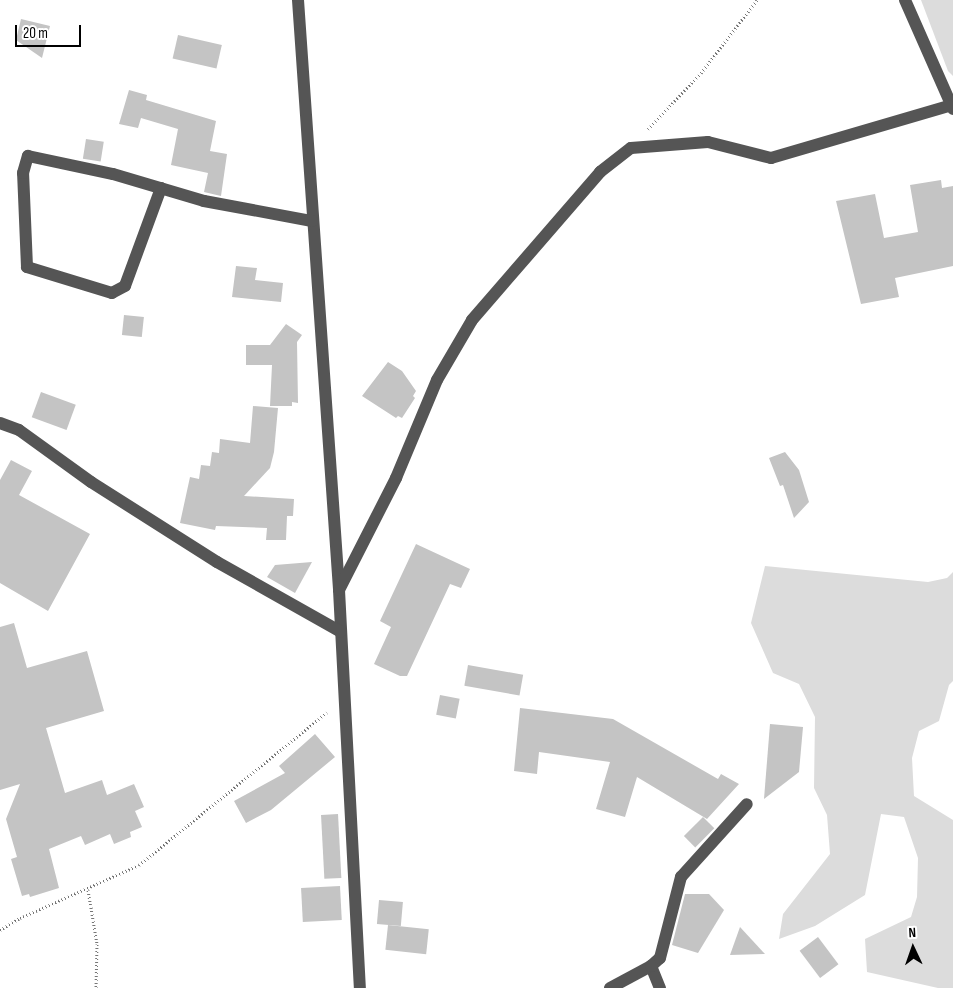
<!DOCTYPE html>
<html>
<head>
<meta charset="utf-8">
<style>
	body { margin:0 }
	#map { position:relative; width:953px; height:988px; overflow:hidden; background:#fff; font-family:"Sofia Sans Condensed",sans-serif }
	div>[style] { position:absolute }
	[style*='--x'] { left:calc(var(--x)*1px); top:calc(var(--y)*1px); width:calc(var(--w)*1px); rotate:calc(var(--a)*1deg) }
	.green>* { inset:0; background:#dcdcdc }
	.building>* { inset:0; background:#c4c4c4; transform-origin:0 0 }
	.path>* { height:3px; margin-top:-1.5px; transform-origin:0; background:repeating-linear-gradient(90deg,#777 0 1px,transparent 0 3.5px) }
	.minor>* { height:12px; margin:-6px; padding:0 6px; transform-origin:6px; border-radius:6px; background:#555 }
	span { translate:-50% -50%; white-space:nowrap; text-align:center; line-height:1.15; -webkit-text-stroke:4px #fff; paint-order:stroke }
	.north { position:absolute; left:888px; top:923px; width:50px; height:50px; -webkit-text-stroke:4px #fff; paint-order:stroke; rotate:357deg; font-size:14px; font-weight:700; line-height:20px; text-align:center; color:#000 }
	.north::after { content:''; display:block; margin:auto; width:18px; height:22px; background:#000; clip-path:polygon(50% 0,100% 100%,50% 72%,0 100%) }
	.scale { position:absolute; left:15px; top:25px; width:66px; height:22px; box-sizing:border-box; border:2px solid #000; border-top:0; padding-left:6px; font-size:15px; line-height:18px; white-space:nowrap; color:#000; -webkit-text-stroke:4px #fff; paint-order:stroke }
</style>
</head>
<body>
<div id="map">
	<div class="green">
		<i style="clip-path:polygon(921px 0,953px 0,953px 76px,948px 71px)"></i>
		<i style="clip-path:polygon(765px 566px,928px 582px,947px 578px,953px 572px,953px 681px,949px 685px,939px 721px,919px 731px,912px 758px,914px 796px,953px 820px,953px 988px,938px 988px,867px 972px,865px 939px,911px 917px,917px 897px,918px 858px,904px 817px,881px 814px,865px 895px,815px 926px,779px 939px,783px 914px,830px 854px,827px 815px,814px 788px,815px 717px,799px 684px,773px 673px,751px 623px)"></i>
	</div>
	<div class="building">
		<i style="clip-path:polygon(21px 19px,50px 26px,42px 58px,16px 40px)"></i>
		<i style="left:178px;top:35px;width:45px;height:24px;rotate:13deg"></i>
		<i style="clip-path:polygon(129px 90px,147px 95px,146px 100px,216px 121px,210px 151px,227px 154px,221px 196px,204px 192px,208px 173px,171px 165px,178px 129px,141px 118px,138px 128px,119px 124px)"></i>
		<i style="left:86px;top:139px;width:18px;height:20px;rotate:9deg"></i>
		<i style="clip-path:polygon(941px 180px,942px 188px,953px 186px,953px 266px,895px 278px,899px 297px,861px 304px,836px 201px,875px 194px,884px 238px,918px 232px,910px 185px)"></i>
		<i style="clip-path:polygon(236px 266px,257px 268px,255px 280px,283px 283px,281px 302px,232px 297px)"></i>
		<i style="left:124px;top:315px;width:20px;height:20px;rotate:6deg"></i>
		<i style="clip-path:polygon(286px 324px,302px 335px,297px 342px,298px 403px,292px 402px,292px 406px,270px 406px,272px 365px,246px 365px,246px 345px,270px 345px)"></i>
		<i style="clip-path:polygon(388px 362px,402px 371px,416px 391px,413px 396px,415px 398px,402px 418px,398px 416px,396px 418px,362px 396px)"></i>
		<i style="left:41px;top:392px;width:37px;height:27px;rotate:20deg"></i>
		<i style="clip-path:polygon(253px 406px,278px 408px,274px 452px,270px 468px,244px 496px,294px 499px,293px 516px,287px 516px,286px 540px,266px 540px,267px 528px,216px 526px,215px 530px,180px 523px,190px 477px,199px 479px,201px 465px,210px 466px,212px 452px,219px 453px,220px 439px,250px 443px)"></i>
		<i style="clip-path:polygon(785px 452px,799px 470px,809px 502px,794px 518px,783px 485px,780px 486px,769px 458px)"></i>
		<i style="clip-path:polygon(11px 460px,32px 471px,19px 495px,90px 534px,48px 611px,0 583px,0 480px)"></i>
		<i style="clip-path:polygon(416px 544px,470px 569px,461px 588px,450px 584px,407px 676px,400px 676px,374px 664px,391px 627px,380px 621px)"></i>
		<i style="clip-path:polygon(312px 562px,295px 593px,267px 577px,275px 565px)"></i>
		<i style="clip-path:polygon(14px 623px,27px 668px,87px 651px,104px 711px,46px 728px,65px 793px,102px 780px,107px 795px,134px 784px,144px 807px,135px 811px,142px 827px,130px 832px,131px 837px,114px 844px,110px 834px,85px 845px,81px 836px,49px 849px,59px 888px,30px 897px,29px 894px,22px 896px,11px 859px,17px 857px,6px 819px,20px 784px,0 790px,0 627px)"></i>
		<i style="left:468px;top:665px;width:56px;height:21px;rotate:10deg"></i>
		<i style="left:440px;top:695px;width:20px;height:20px;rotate:11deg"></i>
		<i style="clip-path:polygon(520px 708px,613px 719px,718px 779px,721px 774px,739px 784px,707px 819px,637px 777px,625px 817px,596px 809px,610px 762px,539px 752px,537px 774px,514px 771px)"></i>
		<i style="clip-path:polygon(770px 724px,803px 727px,799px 772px,764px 799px)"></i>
		<i style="clip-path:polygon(315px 734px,335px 757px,271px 810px,246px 823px,234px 801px,285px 773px,279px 766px)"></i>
		<i style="left:338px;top:814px;width:64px;height:17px;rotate:87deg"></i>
		<i style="left:703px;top:817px;width:16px;height:27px;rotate:45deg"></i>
		<i style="left:340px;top:886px;width:34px;height:39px;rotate:87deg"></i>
		<i style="clip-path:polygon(685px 894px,709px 894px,724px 910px,698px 953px,672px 945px)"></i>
		<i style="left:379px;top:900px;width:24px;height:24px;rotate:5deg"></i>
		<i style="left:388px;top:925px;width:41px;height:25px;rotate:6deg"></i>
		<i style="clip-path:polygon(740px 927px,765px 954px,730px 955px)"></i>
		<i style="left:818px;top:937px;width:34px;height:23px;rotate:53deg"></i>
	</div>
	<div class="path">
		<i style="--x:648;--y:129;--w:77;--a:-46.6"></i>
		<i style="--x:701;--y:73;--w:92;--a:-52.5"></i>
		<i style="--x:88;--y:890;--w:55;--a:80.5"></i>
		<i style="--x:97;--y:944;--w:44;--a:91.3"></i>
		<i style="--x:0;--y:930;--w:23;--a:-31"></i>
		<i style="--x:20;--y:918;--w:130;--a:-24"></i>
		<i style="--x:139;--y:865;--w:242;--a:-39.1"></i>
	</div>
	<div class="minor">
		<i style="--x:298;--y:0;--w:591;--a:86.02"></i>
		<i style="--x:339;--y:590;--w:399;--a:87"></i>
		<i style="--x:905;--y:0;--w:119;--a:66.2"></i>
		<i style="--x:161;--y:188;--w:104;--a:110.2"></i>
		<i style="--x:125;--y:286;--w:15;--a:152"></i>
		<i style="--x:112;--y:293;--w:89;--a:-163"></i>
		<i style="--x:27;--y:267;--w:94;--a:-92.4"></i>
		<i style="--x:23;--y:173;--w:18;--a:-74"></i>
		<i style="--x:28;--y:156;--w:87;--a:12"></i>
		<i style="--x:113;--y:174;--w:95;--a:16.5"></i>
		<i style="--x:204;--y:201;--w:110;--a:10.5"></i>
		<i style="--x:0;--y:423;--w:20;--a:20"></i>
		<i style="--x:19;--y:430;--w:89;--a:35.8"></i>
		<i style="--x:91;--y:482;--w:149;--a:32.4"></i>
		<i style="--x:217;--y:562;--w:142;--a:29.4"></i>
		<i style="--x:339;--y:590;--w:126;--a:-63"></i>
		<i style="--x:396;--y:478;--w:106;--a:-67.3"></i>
		<i style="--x:437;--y:380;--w:69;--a:-59.7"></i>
		<i style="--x:472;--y:320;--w:196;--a:-49.1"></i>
		<i style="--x:600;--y:172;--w:39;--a:-38"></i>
		<i style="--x:631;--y:148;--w:77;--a:-4.5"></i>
		<i style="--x:708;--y:142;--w:65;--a:14.3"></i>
		<i style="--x:771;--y:158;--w:185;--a:-16.3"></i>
		<i style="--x:651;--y:966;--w:24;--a:68"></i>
		<i style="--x:610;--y:988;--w:47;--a:-28.2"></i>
		<i style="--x:651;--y:966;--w:12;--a:-42"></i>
		<i style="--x:660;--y:958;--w:84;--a:-75.5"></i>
		<i style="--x:681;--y:877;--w:98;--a:-47.9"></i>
	</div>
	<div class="north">N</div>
	<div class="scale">20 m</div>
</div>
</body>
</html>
